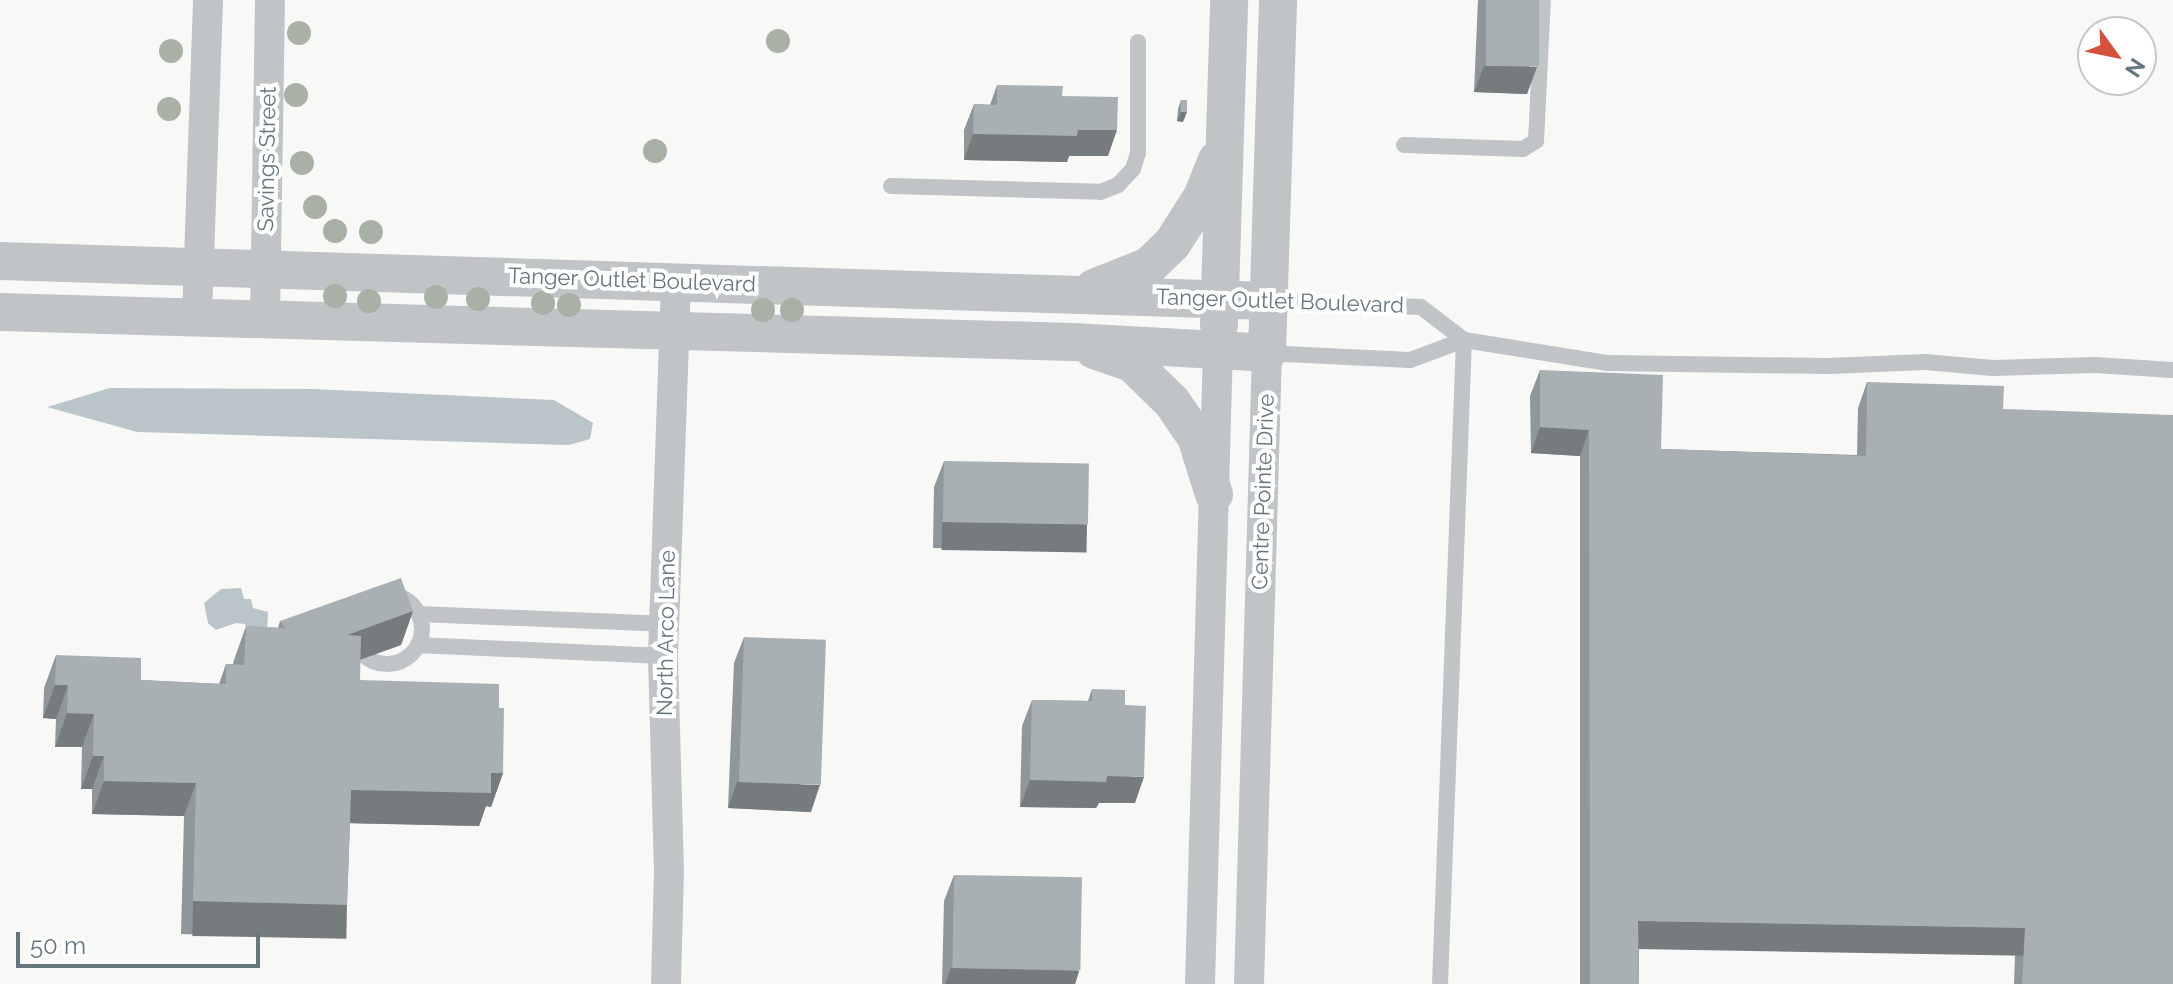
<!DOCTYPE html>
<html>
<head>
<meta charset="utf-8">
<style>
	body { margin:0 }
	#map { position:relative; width:2173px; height:984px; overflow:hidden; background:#f8f8f6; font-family:Raleway,sans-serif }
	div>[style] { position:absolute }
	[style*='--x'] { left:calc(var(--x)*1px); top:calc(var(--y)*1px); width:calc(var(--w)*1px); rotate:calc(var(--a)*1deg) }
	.water>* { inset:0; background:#bac5c9 }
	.service>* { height:16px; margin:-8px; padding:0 8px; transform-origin:8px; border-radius:8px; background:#c0c4c7 }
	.service>.ring { margin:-8px; padding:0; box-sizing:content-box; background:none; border:16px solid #c0c4c7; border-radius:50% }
	.minor>* { height:30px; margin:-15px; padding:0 15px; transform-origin:15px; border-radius:15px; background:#c0c4c7 }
	.tertiary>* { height:38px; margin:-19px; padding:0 19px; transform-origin:19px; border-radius:19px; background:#c0c4c7 }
	.trees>* { width:24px; height:24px; margin:-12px; border-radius:50%; background:#a9b1a6 }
	.wall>* { inset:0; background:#90979b }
	.shaded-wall>* { inset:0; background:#767b7e; transform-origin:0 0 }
	.building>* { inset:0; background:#a8b0b4; transform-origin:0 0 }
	span { translate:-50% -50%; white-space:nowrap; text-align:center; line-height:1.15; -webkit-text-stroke:8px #fff; paint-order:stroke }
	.street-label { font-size:22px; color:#66767e }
	.north { position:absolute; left:2077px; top:16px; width:80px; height:80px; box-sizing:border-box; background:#fff; border:2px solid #c2c8cb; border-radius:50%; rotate:123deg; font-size:22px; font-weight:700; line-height:32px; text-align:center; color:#66767e }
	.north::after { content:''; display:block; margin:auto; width:28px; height:36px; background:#d4513a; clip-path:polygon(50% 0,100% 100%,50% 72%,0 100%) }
	.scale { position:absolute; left:16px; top:932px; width:244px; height:36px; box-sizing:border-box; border:4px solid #66767e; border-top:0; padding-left:10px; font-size:24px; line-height:28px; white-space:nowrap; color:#66767e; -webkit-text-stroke:6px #fff; paint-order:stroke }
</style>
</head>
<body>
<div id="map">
	<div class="water">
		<i style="clip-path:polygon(110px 388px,313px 389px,554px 400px,593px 423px,590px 439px,569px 445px,137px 432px,47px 407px)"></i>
		<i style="clip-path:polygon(241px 588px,244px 599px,251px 599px,253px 608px,268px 612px,267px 633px,247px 630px,245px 624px,236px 623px,216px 630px,208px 623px,204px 603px,221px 589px)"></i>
	</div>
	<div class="service">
		<i style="--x:1404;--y:145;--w:119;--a:1.9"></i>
		<i style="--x:1523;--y:149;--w:15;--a:-32"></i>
		<i style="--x:1536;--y:141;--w:141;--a:-87.2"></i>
		<i style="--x:891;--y:186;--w:209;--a:1.6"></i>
		<i style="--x:1100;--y:192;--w:19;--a:-21"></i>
		<i style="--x:1118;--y:185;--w:22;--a:-47"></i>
		<i style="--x:1133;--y:169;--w:17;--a:-73"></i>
		<i style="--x:1138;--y:153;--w:111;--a:-90"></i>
		<i style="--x:1269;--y:301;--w:152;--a:2.3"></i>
		<i style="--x:1421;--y:307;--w:54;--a:37.5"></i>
		<i style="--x:1267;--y:353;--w:143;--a:2.8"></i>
		<i style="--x:1410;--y:360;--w:58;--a:-20.3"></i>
		<i class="ring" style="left:352px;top:594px;width:54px;height:54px"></i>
		<i style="--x:419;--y:614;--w:245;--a:2.3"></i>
		<i style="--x:418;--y:645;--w:245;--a:2.6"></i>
		<i style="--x:1440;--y:984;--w:644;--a:-87.87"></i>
		<i style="--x:1464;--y:340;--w:146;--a:9.1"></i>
		<i style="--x:1608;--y:363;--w:221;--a:0.8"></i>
		<i style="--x:1829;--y:366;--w:96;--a:-2.4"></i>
		<i style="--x:1925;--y:362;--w:68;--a:5"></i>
		<i style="--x:1993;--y:368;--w:102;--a:-1.7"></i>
		<i style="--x:2095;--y:365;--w:78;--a:3.7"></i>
	</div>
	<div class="minor">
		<i style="--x:197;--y:316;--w:316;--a:-88"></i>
		<i style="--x:265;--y:318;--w:318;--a:-89.1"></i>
		<i style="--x:666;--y:984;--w:112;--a:-88.5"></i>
		<i style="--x:669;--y:872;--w:216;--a:-91.6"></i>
		<i style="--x:663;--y:656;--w:375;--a:-88"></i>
		<i style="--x:1200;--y:984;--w:636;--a:-88.38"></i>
		<i style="--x:1249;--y:984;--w:631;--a:-88.37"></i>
	</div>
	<div class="tertiary">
		<i style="--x:0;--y:261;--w:1270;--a:1.81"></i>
		<i style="--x:1094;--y:288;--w:59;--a:-21.8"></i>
		<i style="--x:1149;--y:266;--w:32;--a:-44"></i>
		<i style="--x:1172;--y:244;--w:56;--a:-57.4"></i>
		<i style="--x:1202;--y:197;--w:40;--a:-68"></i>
		<i style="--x:0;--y:312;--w:1073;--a:1.6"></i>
		<i style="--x:1073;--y:342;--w:194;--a:3.2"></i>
		<i style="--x:1267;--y:353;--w:353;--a:-88.2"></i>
		<i style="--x:1219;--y:325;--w:325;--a:-88.2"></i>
		<i style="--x:1094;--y:350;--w:40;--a:18.9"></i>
		<i style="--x:1132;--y:363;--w:56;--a:44.3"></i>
		<i style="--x:1172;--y:402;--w:42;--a:55.6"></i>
		<i style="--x:1196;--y:437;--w:60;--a:72.5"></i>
	</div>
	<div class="trees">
		<i style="left:299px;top:33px"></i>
		<i style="left:778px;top:41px"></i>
		<i style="left:171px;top:51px"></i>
		<i style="left:296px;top:95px"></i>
		<i style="left:169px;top:109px"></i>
		<i style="left:655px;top:151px"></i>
		<i style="left:302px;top:163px"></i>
		<i style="left:315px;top:207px"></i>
		<i style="left:335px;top:231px"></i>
		<i style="left:371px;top:232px"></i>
		<i style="left:335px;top:296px"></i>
		<i style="left:436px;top:297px"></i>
		<i style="left:478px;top:299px"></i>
		<i style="left:369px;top:301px"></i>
		<i style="left:543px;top:303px"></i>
		<i style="left:569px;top:305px"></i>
		<i style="left:763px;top:310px"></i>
		<i style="left:792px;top:310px"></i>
	</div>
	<div class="wall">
		<i style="clip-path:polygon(1478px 0,1539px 0,1527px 94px,1474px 92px)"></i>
		<i style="clip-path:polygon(997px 85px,1062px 96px,1108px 156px,1069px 156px,1067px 162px,964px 160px,964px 130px,974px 104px,990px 105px)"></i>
		<i style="clip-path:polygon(1181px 100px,1183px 122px,1177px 121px,1178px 109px)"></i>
		<i style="clip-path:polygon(1540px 370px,1661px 449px,1857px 455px,1858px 408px,1867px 382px,2003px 409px,2173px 984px,2014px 984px,2015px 955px,1639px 947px,1639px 984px,1580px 984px,1580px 456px,1531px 453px,1530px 396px)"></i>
		<i style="clip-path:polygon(944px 461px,1087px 525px,1077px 551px,933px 548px,934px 487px)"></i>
		<i style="clip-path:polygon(413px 611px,401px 645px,360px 659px,360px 680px,499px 708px,503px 773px,491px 807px,486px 806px,479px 826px,350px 823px,347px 905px,335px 938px,181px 934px,184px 816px,92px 814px,92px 789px,81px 789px,82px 747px,55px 747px,56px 719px,43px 718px,44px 688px,56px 655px,141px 680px,219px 684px,226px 664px,233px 664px,234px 660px,246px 626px,278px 628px,280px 621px)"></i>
		<i style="clip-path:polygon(744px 637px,811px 812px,728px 808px,734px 663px)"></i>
		<i style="clip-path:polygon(1092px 689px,1125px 705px,1135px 803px,1099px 803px,1096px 808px,1020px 807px,1022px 726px,1032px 700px,1088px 701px)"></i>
		<i style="clip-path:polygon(954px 875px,1079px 971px,1075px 984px,942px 984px,944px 901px)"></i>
	</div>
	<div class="shaded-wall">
		<i style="clip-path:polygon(1484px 66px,1537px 67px,1527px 94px,1474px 92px)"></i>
		<i style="clip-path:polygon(1181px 112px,1187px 112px,1183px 122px,1177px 121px)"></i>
		<i style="clip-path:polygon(1078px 130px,1117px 130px,1108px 156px,1069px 156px,1067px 162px,964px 160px,973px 134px)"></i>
		<i style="clip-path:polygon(1540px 427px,1589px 430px,1580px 456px,1531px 453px)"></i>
		<i style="left:942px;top:522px;width:145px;height:28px;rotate:1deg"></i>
		<i style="clip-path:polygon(413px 611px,401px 645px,335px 669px,347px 635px)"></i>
		<i style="clip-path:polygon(55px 685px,68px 685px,56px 719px,43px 718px)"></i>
		<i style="clip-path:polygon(67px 713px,94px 714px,82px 747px,55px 747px)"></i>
		<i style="clip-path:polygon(93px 756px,104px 756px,92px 789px,81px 789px)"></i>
		<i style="clip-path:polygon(491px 773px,503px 773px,491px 807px,486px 806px,479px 826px,339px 823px,351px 790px)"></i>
		<i style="clip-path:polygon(1107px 776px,1144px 777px,1135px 803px,1099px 803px,1096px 808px,1020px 807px,1030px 780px)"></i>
		<i style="clip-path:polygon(104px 781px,196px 783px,184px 816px,92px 814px)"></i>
		<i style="clip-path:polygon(737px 782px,820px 785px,811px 812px,728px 808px)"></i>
		<i style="left:193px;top:901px;width:154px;height:35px;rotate:1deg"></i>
		<i style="left:1638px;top:921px;width:387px;height:28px;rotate:1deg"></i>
		<i style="clip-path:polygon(951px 968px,1079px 971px,1075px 984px,945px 984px)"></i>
	</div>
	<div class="building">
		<i style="left:1486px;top:0;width:53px;height:66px"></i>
		<i style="clip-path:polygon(997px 85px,1063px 86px,1062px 96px,1118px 97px,1117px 130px,1078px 130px,1077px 136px,973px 134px,974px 104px,997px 105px)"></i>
		<i style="left:1181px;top:100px;width:6px;height:12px"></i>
		<i style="clip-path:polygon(1540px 370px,1663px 375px,1661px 449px,1866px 456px,1867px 382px,2004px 386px,2003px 409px,2173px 415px,2173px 984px,2022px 984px,2025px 928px,1638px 921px,1639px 984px,1590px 984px,1589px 430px,1540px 427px)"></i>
		<i style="left:944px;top:461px;width:145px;height:61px;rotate:1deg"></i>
		<i style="clip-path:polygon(401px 578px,413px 611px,347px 635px,361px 636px,360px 680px,499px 684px,499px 708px,504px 708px,503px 773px,491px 773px,491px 793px,351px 790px,347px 905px,193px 901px,196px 783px,104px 781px,104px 756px,93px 756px,94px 714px,67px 713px,68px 685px,55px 685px,56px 655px,141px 658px,141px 680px,226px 684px,226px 664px,244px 665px,246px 626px,285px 628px,280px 621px)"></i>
		<i style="left:744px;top:637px;width:82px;height:145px;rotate:2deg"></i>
		<i style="clip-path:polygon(1092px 689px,1125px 690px,1125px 705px,1146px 706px,1144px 777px,1107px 776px,1106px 782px,1030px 780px,1032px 700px,1092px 701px)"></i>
		<i style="left:954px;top:875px;width:128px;height:93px;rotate:1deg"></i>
	</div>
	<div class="street-label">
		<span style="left:267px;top:159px;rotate:-89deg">Savings Street</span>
		<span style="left:632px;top:280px;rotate:2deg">Tanger Outlet Boulevard</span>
		<span style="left:1280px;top:301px;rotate:2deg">Tanger Outlet Boulevard</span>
		<span style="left:1263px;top:492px;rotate:-88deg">Centre Pointe Drive</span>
		<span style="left:666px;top:633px;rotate:-89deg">North Arco Lane</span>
	</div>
	<div class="north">N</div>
	<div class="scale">50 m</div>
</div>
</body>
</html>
